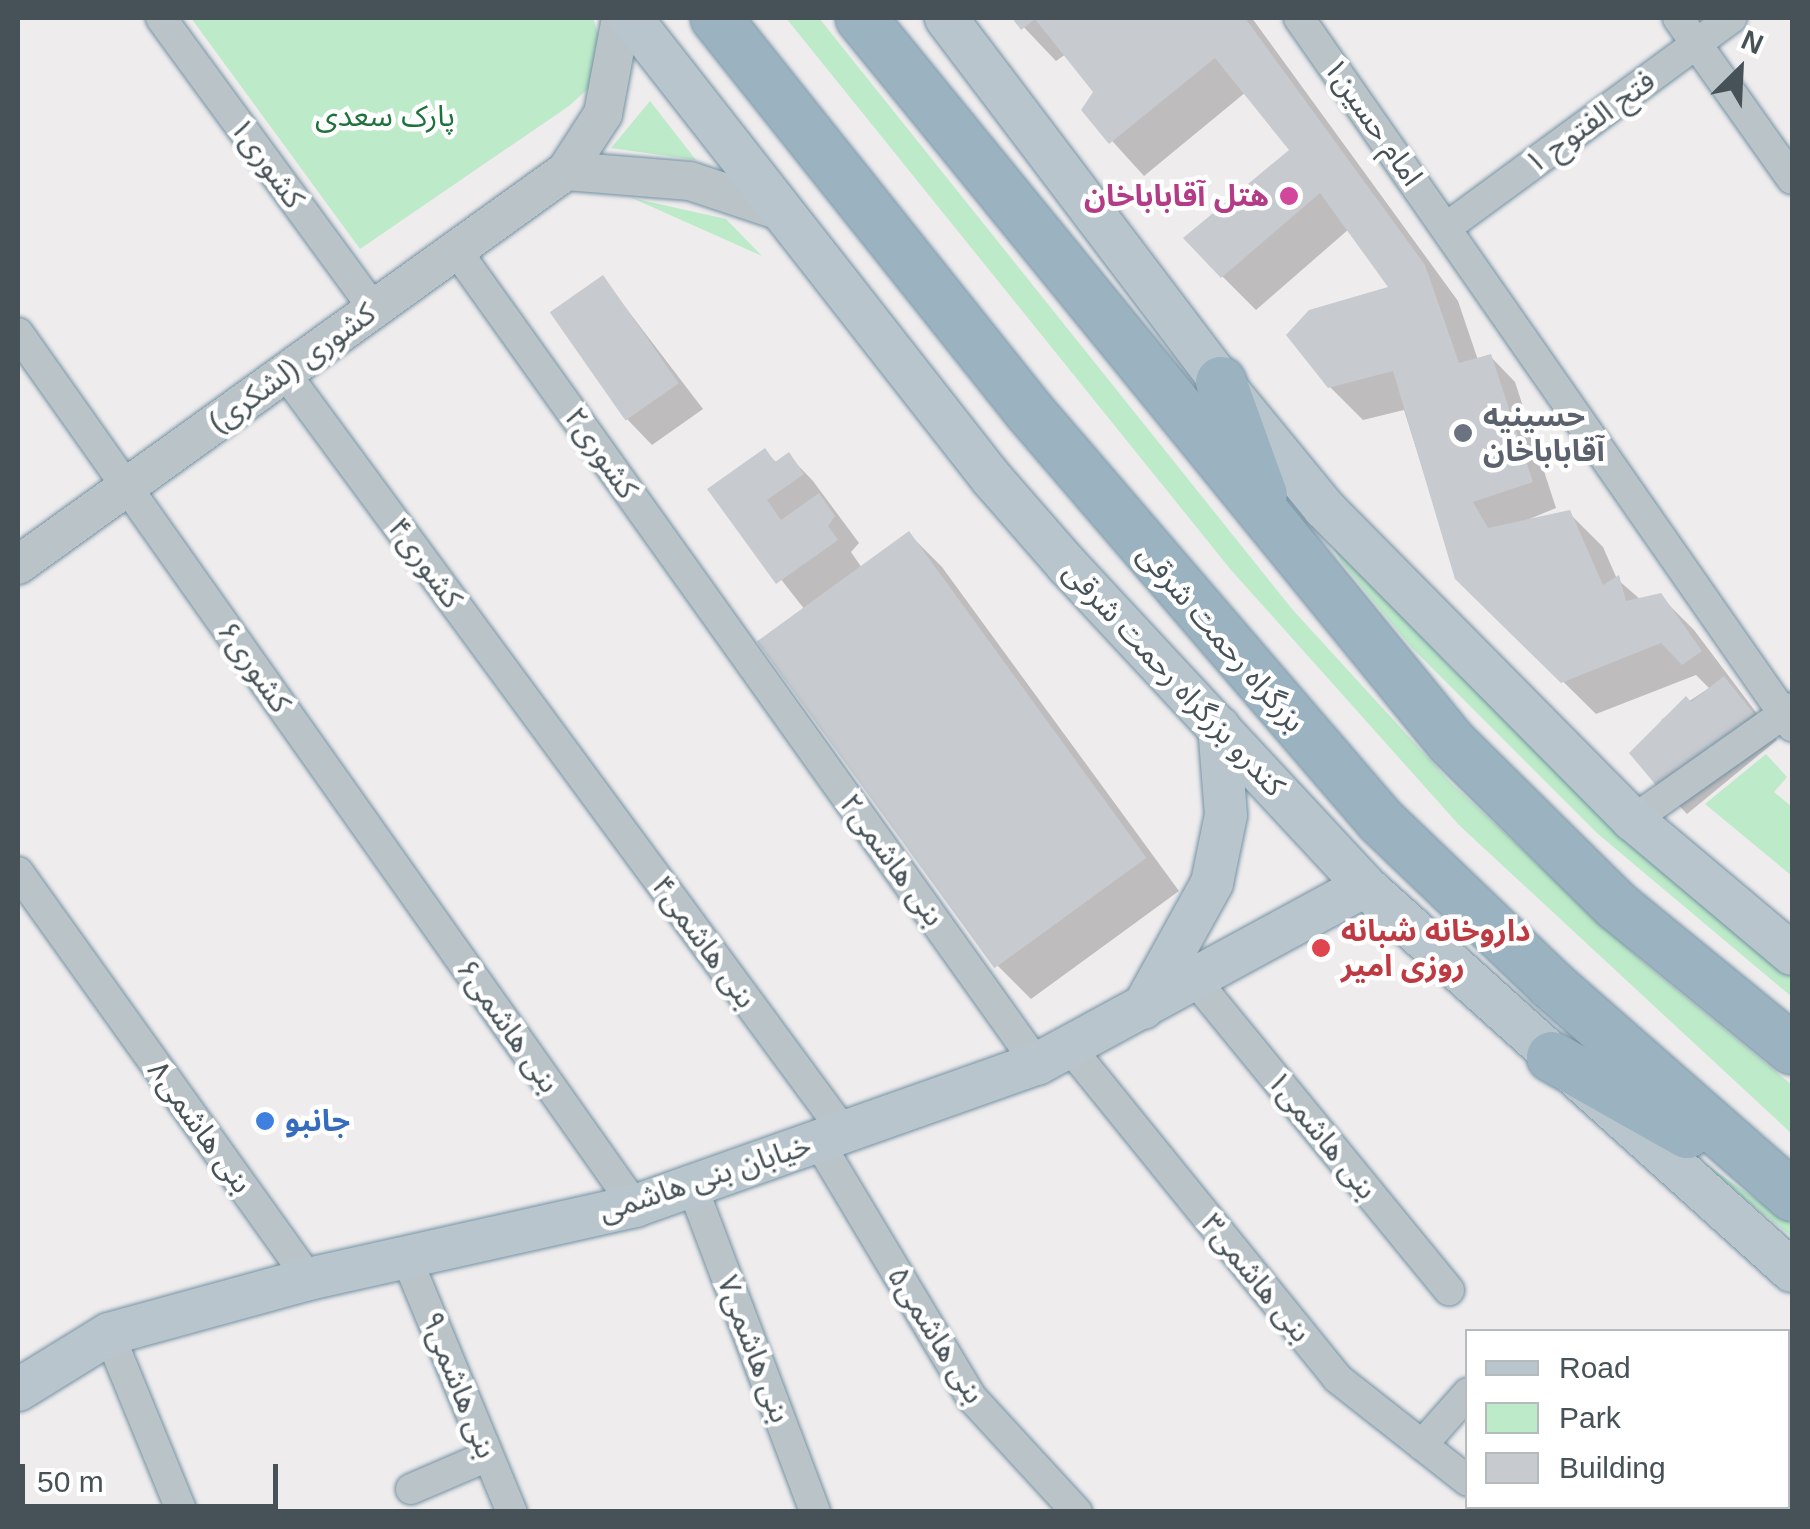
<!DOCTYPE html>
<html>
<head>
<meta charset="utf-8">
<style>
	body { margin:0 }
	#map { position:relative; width:1810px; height:1529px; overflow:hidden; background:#efeced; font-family:Arial,"Noto Sans Arabic",sans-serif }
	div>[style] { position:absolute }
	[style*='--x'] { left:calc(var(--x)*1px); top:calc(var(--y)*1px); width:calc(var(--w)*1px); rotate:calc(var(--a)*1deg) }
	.green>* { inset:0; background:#bdeac8 }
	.shadow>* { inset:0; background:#0003 }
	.building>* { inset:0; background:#c7cacf; transform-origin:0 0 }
	.roads { filter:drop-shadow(0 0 2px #7391a3) drop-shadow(0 0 2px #7391a3) }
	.minor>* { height:30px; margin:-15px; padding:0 15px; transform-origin:15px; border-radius:15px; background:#b9c3c8 }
	.tertiary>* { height:38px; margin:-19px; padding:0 19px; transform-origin:19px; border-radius:19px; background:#b9c3c8 }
	.secondary>* { height:42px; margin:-21px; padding:0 21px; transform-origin:21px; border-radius:21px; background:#b9c5cd }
	.trunk>* { height:50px; margin:-25px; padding:0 25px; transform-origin:25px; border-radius:25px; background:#9bb2c0 }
	.dots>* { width:28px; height:28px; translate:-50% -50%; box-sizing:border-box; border:5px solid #fff; border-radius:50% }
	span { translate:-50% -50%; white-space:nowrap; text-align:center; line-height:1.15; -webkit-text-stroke:9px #fff; paint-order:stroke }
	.park-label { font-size:30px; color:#1e723c }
	.street-label { font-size:30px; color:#465258 }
	.hotel-label { font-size:30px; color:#b23c85; font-weight:700 }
	.right { translate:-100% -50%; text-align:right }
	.worship-label { font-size:30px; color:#5b616d; font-weight:700 }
	.left { translate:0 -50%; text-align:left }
	.health-label { font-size:30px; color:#be3a42; font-weight:700 }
	.shop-label { font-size:30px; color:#366cbe; font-weight:700 }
	.frame { position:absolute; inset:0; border:20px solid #465258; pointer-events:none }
	.legend { position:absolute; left:1465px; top:1329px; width:325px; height:180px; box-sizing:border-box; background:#fff; border:2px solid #b5babc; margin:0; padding:12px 18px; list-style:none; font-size:30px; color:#465258 }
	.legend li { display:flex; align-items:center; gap:20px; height:50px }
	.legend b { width:50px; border:2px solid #b5babc }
	.north { position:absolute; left:1690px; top:20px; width:100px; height:100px; -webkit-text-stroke:8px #fff; paint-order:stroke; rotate:24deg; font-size:28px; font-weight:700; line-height:40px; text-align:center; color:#465258 }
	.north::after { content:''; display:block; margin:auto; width:35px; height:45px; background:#465258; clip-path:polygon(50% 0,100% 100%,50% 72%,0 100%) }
	.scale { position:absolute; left:20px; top:1464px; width:258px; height:45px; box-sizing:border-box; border:5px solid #465258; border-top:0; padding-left:12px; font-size:30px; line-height:35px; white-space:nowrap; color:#465258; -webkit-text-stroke:8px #fff; paint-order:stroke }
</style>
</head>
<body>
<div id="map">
	<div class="green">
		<i style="clip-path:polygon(191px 18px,593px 18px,601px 42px,589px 88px,569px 106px,360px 249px)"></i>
		<i style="clip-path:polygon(786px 18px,819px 18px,1292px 609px,1451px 783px,1644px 963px,1792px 1085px,1792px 1134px,1459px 825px,1231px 570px)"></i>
		<i style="clip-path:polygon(650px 101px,696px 160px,611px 148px)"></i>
		<i style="clip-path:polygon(632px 198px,726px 219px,762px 256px)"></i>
		<i style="clip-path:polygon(1304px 497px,1451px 668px,1792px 961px,1792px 997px,1598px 834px,1412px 648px,1342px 563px)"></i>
		<i style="clip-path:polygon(1766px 754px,1787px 777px,1774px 792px,1792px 807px,1792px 876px,1705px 804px)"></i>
		<i style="clip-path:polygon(1685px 1150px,1792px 1224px,1792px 1237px)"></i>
	</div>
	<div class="shadow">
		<i style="clip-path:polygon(1015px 18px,1252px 18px,1458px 301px,1478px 360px,1490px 356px,1515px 382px,1556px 508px,1517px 524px,1569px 513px,1603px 547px,1617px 579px,1641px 600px,1660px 596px,1694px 630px,1777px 740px,1687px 814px,1662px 788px,1666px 726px,1661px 720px,1709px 688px,1696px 675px,1596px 714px,1457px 577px,1404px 410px,1363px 420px,1330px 387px,1392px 289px,1349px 229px,1256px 310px,1222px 276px,1292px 151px,1246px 92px,1144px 176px,1084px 110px,1096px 92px,1066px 54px,1056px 61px)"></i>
		<i style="clip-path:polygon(603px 278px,703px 409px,652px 445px,627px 419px)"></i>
		<i style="clip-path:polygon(765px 451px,777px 463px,788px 455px,813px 481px,859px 543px,851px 552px,862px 568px,909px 534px,942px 567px,1179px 891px,1031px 999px,998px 966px,805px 610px,711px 490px)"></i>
	</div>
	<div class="building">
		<i style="clip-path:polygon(1012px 18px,1245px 18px,1425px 265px,1459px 363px,1491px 354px,1533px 482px,1473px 502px,1488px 528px,1570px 510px,1603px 585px,1619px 575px,1626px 601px,1661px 593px,1702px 651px,1682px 665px,1661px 643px,1561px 683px,1455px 579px,1393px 371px,1328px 388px,1286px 335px,1309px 310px,1388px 287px,1320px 193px,1221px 278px,1183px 238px,1289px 150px,1215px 58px,1109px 144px,1081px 110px,1093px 92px,1035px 19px,1021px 30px)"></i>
		<i style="left:603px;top:275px;width:132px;height:65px;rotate:55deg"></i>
		<i style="clip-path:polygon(765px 448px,775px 462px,789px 452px,804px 474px,767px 500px,781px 520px,819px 493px,835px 516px,828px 526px,838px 540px,776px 584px,707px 489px)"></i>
		<i style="left:909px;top:531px;width:404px;height:188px;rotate:54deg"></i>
		<i style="clip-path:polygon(1724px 676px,1754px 714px,1660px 790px,1629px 753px,1686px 696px,1691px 702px)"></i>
	</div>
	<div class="roads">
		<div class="minor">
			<i style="--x:161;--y:18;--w:361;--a:53.8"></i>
			<i style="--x:1299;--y:18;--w:863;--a:55.15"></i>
			<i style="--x:1678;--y:18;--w:197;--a:54.7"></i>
			<i style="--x:1447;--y:227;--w:353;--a:-36.3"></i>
			<i style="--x:456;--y:250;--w:1000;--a:54.48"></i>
			<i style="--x:18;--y:333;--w:1069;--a:54.75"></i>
			<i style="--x:285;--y:373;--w:943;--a:53.63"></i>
			<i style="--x:1633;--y:820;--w:194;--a:-35.2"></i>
			<i style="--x:18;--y:872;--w:500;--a:54.44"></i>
			<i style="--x:1195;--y:980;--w:401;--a:50.7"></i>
			<i style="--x:1071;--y:1049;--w:423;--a:51"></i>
			<i style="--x:1337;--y:1378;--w:167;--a:38.2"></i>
			<i style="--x:818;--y:1141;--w:300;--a:59.1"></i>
			<i style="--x:972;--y:1398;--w:155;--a:47.4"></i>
			<i style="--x:692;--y:1186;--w:348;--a:69.3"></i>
			<i style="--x:407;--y:1259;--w:274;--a:67.5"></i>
			<i style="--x:109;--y:1334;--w:192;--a:67.7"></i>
			<i style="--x:1422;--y:1445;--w:69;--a:-48.5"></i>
			<i style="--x:411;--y:1489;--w:84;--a:-23.2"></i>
			<i style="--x:1500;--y:1506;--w:9;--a:41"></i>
		</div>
		<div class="tertiary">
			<i style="--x:566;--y:171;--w:124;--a:4.6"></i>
			<i style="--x:690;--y:181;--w:98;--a:18.4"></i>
			<i style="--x:18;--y:565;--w:675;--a:-35.72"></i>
			<i style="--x:566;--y:171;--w:68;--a:-57"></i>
			<i style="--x:603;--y:114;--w:98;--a:-79.4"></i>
		</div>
		<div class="secondary">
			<i style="--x:631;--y:18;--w:586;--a:51.94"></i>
			<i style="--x:992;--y:479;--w:114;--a:48.9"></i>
			<i style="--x:1067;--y:565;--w:438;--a:47.1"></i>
			<i style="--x:1365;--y:886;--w:575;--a:42.04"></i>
			<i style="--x:946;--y:18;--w:456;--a:52.9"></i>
			<i style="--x:1221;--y:382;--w:163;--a:50.7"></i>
			<i style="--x:1324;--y:508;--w:439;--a:45.3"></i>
			<i style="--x:1633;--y:820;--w:208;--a:40.1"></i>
			<i style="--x:1143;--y:1008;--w:143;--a:-61.1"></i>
			<i style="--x:1212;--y:883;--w:69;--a:-78.4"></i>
			<i style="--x:1226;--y:815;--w:88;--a:-94.5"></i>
			<i style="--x:18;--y:1390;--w:107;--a:-31.6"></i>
			<i style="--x:109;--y:1334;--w:207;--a:-15.4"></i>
			<i style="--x:309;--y:1279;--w:334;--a:-12.6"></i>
			<i style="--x:635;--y:1206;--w:426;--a:-19.5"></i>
			<i style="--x:1037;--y:1064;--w:373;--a:-28.5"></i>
		</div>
		<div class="trunk">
			<i style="--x:716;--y:18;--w:502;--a:51.46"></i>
			<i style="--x:1029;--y:411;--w:539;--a:49.36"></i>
			<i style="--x:1380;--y:820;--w:238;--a:43.8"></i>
			<i style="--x:1552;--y:985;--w:320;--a:41.3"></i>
			<i style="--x:861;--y:18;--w:934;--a:50.82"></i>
			<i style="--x:1451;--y:742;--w:233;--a:44.7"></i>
			<i style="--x:1617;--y:906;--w:226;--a:39.3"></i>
			<i style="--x:1221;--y:382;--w:120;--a:70.1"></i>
			<i style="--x:1552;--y:1057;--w:155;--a:29.4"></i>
		</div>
	</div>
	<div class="dots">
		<i style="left:1289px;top:196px;background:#d1479c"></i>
		<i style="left:1463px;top:433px;background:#6b7280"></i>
		<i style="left:1321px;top:948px;background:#e0444e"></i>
		<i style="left:265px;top:1121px;background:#3f7fe0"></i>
	</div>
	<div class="park-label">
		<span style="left:385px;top:116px">پارک سعدی</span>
	</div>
	<div class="street-label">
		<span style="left:1373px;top:122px;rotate:55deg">امام حسین۱</span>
		<span style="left:1590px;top:122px;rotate:-36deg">فتح الفتوح ۱</span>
		<span style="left:267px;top:163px;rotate:54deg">۱کشوری</span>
		<span style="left:292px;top:368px;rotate:-36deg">کشوری (لشکری)</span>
		<span style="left:601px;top:453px;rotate:55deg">کشوری۲</span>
		<span style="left:425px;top:563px;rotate:54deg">کشوری۴</span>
		<span style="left:1221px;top:638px;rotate:49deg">بزرگراه رحمت شرقی</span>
		<span style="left:254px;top:667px;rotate:55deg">کشوری۶</span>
		<span style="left:1174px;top:679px;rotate:47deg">کندرو بزرگراه رحمت شرقی</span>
		<span style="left:892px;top:860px;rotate:54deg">۲بنی هاشمی</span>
		<span style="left:704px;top:942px;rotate:54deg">۴بنی هاشمی</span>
		<span style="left:508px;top:1026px;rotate:55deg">۶بنی هاشمی</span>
		<span style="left:200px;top:1127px;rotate:54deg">۸بنی هاشمی</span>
		<span style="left:1322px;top:1135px;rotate:51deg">بنی هاشمی۱</span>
		<span style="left:705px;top:1178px;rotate:-18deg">خیابان بنی هاشمی</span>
		<span style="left:1256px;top:1278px;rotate:51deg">بنی هاشمی۳</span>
		<span style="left:936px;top:1335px;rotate:58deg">بنی هاشمی۵</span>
		<span style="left:754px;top:1349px;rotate:69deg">بنی هاشمی۷</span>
		<span style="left:459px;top:1385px;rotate:68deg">بنی هاشمی۹</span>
	</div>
	<div class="hotel-label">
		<span class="right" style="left:1269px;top:196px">هتل آقاباباخان</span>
	</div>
	<div class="worship-label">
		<span class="left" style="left:1483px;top:433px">حسینیه<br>آقاباباخان</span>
	</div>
	<div class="health-label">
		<span class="left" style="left:1341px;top:948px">داروخانه شبانه<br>روزی امیر</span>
	</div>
	<div class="shop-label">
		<span class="left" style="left:285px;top:1121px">جانبو</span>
	</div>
	<div class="frame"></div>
	<ul class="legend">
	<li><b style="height:12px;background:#b9c5cd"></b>Road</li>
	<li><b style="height:28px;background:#bdeac8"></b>Park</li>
	<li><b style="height:28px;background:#c7cacf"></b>Building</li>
	</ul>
	<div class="north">N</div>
	<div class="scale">50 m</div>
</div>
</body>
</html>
